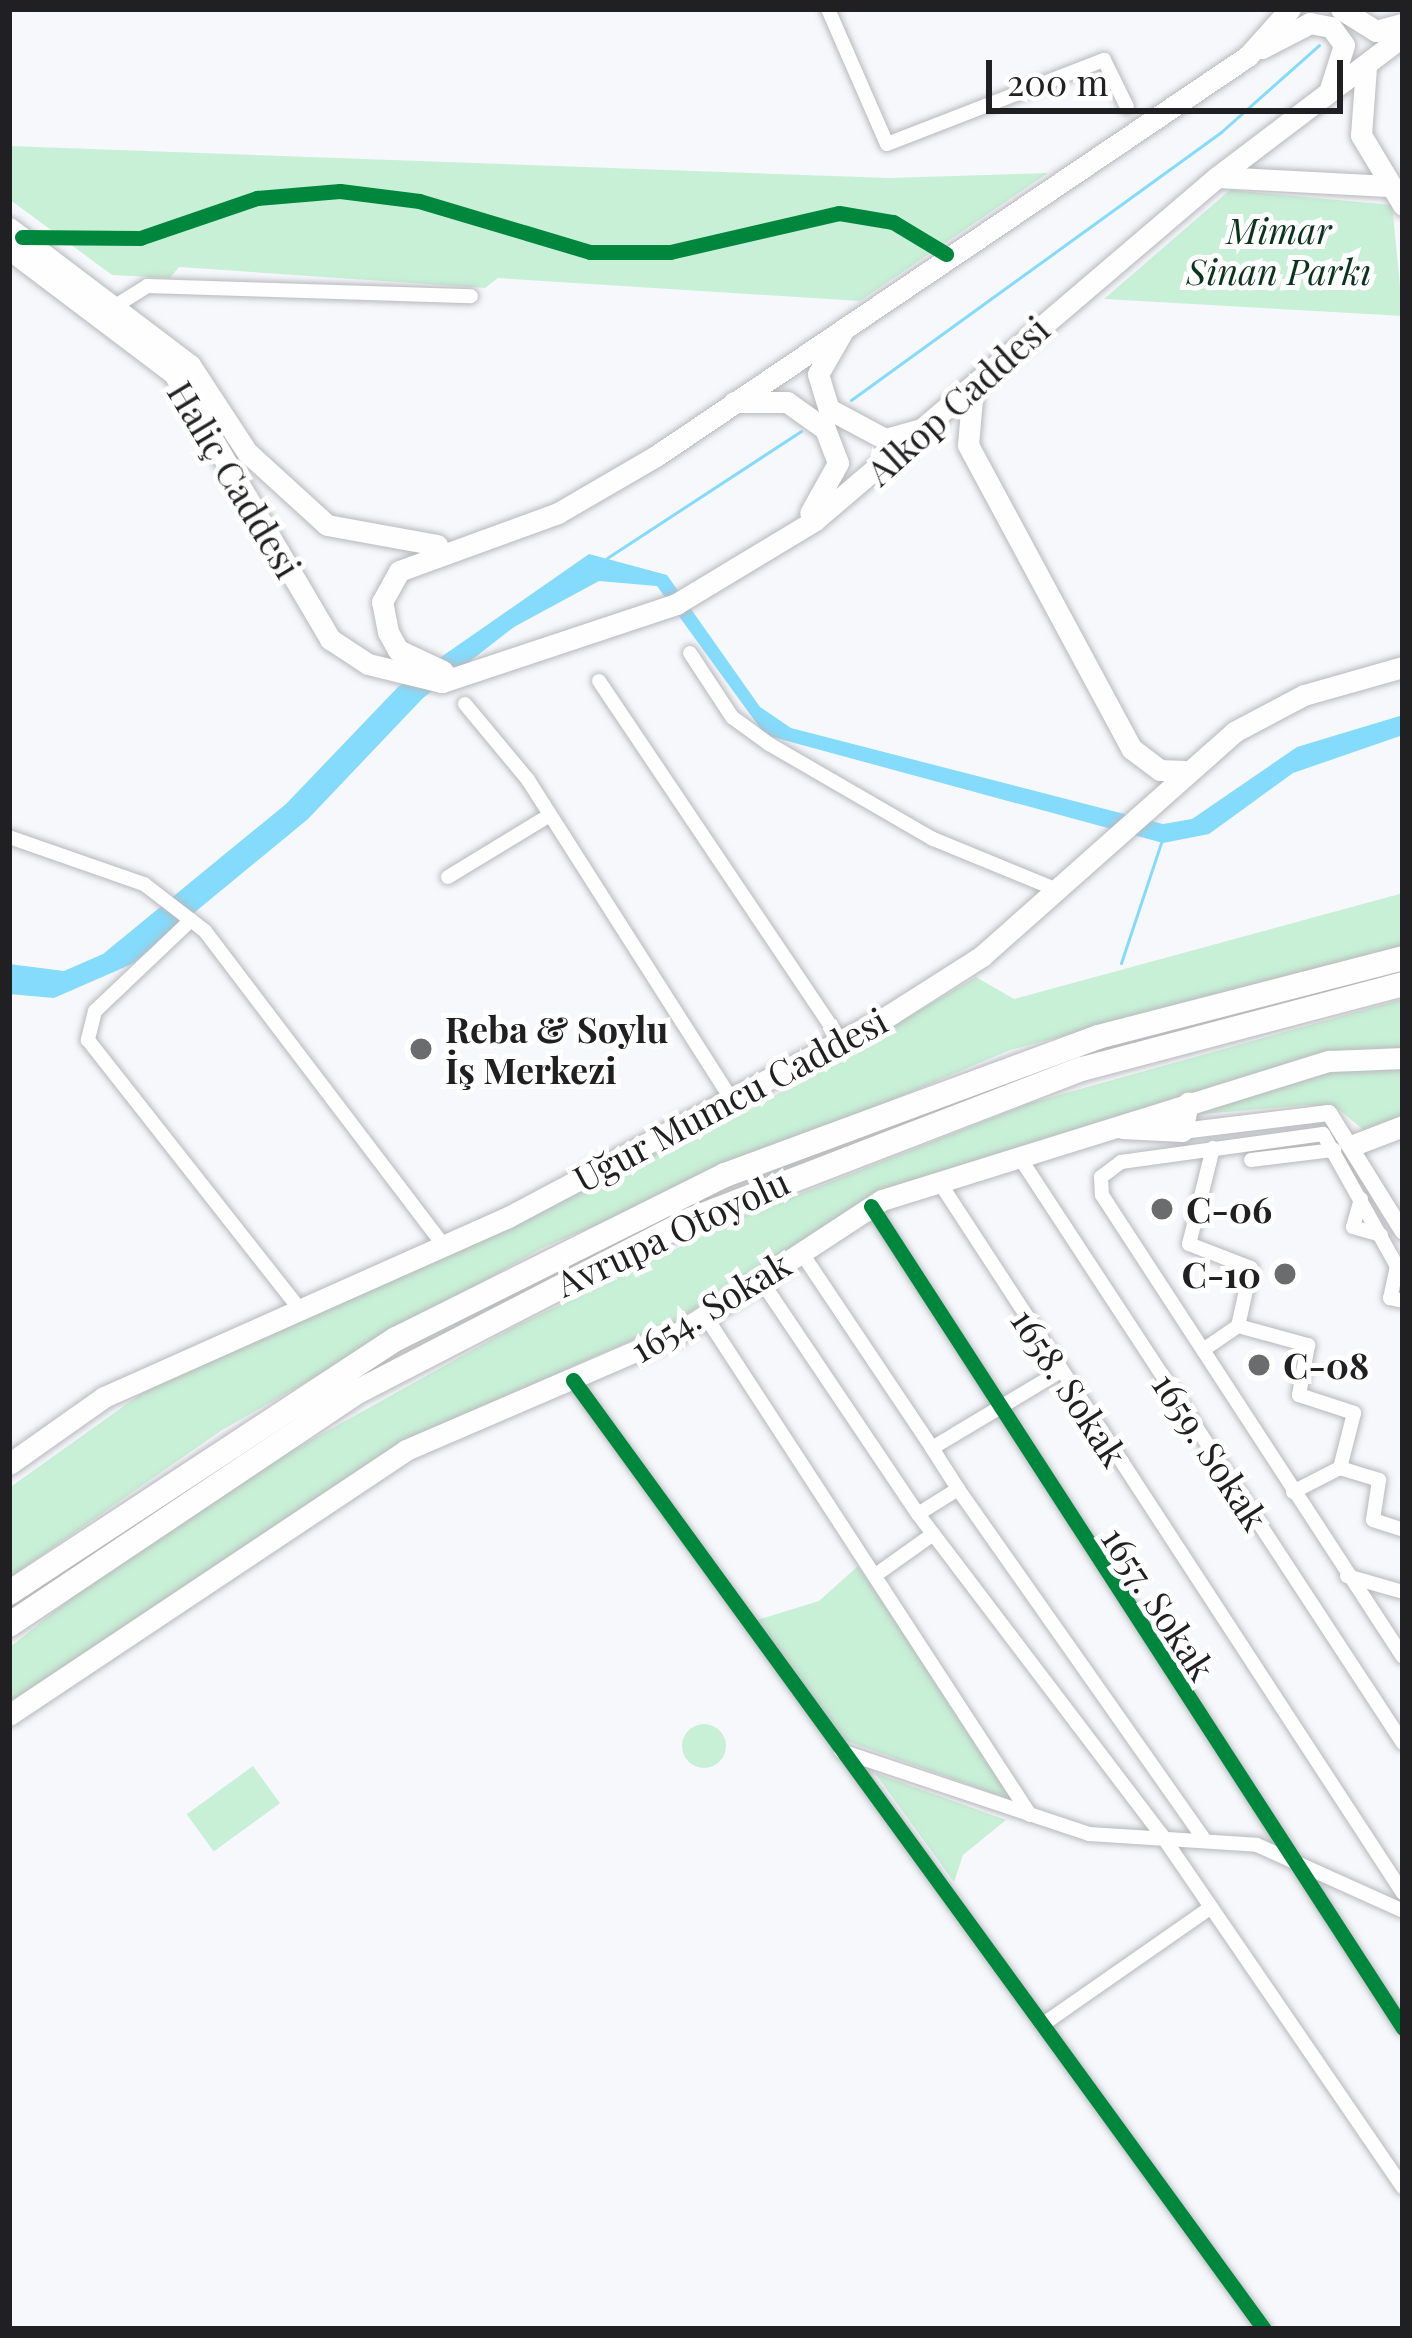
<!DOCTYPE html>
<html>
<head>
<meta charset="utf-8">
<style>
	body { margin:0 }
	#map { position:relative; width:1412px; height:2338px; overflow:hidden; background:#f7f8fc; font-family:"Playfair Display",serif }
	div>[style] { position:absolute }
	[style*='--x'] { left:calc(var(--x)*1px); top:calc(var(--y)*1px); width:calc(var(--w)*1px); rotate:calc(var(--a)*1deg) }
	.green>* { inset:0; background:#c8f0d7; transform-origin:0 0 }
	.round { border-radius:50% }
	.water>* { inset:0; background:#84dbfc }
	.stream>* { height:3px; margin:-1.5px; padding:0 1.5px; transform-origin:1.5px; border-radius:1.5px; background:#84dbfc }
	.roads { filter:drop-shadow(0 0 3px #b8b9bc) drop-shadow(0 0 3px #b8b9bc) }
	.minor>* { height:14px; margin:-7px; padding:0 7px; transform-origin:7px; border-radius:7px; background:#fefeff }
	.tertiary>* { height:16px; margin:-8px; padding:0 8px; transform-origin:8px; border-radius:8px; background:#fefeff }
	.primary>* { height:21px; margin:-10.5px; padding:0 10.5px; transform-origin:10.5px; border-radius:10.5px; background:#fefeff }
	.motorway>* { height:24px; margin:-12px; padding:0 12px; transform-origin:12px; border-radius:12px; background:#fefeff }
	.cycleway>* { height:15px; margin:-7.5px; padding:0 7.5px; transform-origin:7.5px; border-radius:7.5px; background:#00873e }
	.dots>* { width:33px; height:33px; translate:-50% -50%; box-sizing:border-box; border:6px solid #fff; border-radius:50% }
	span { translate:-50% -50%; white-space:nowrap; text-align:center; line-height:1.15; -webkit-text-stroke:10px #fff; paint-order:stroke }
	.park-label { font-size:36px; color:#0b341d; font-style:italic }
	.street-label { font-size:36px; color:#202022 }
	.poi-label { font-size:36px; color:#202022; font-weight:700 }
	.left { translate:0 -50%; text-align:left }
	.right { translate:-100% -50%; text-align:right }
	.frame { position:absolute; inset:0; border:12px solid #202022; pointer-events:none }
	.scale { position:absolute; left:986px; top:60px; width:357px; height:54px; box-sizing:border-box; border:6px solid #202022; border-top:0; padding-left:15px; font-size:36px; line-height:42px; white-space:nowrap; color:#202022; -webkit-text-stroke:9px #fff; paint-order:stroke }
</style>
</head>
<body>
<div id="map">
	<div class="green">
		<i style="clip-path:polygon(9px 146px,889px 178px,1048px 173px,860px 301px,498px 278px,485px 288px,179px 267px,170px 278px,112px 275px,9px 199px)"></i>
		<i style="clip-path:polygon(1230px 190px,1392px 205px,1403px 316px,1104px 299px)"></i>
		<i style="clip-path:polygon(1403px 893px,1403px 947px,1010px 1050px,542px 1248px,222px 1430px,9px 1578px,9px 1488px,145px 1391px,759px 1105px,976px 977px,1014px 999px)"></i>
		<i style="clip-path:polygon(1403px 999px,1403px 1049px,1312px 1055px,885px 1193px,675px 1321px,403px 1442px,9px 1704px,9px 1648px,72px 1597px,286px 1454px,514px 1327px,744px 1216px,1030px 1103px)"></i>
		<i style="clip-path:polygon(1339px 1070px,1403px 1070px,1403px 1120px,1366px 1132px,1337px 1108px,1307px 1105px,1191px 1115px)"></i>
		<i style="clip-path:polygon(858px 1566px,1015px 1795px,1014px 1801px,844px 1740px,757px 1620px,819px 1601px)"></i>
		<i class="round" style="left:682px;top:1724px;width:44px;height:44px"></i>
		<i style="left:253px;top:1766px;width:46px;height:82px;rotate:54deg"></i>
		<i style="clip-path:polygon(875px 1773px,1006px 1820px,963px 1855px,954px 1882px)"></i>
	</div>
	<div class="water">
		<i style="clip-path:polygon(589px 554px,667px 575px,760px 707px,791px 728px,1163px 824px,1192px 819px,1297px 747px,1403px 715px,1403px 735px,1293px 773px,1209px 834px,1163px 843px,765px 735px,657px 586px,599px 581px,514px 627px,423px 698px,308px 819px,132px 964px,54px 998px,9px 994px,9px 964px,64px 971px,103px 954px,286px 804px,398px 687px)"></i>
	</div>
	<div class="stream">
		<i style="--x:851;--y:400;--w:457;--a:-35.9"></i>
		<i style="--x:1221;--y:132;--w:131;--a:-41.6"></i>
		<i style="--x:607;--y:558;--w:232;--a:-33.2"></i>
		<i style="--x:1121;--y:963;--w:130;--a:-71.6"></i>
	</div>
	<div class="roads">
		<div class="minor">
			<i style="--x:828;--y:9;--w:147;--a:66.4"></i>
			<i style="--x:887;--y:144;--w:233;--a:-21.2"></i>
			<i style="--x:1104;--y:60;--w:52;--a:63.9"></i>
			<i style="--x:117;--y:305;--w:36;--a:-32"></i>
			<i style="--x:147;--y:286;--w:324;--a:1.8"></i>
			<i style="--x:690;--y:653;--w:77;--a:56.7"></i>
			<i style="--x:732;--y:717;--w:46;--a:36.1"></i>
			<i style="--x:769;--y:744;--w:190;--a:30.1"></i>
			<i style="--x:933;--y:839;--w:137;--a:22.3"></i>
			<i style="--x:599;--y:681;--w:432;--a:56.1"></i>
			<i style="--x:465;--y:704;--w:99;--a:50.3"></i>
			<i style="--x:528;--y:780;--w:376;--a:57.5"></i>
			<i style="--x:9;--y:837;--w:143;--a:19.2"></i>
			<i style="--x:144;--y:884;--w:77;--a:37.6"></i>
			<i style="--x:205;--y:931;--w:393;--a:52.8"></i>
			<i style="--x:448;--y:877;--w:119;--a:-31.3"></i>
			<i style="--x:191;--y:920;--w:132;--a:136.5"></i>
			<i style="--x:95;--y:1011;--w:30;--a:104"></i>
			<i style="--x:88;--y:1040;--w:336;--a:51.8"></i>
			<i style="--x:1213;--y:1148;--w:99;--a:104"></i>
			<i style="--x:1189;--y:1244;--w:66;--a:21.2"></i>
			<i style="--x:1251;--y:1268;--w:59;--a:102.6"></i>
			<i style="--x:1238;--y:1326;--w:73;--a:15.2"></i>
			<i style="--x:1308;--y:1345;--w:51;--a:100.2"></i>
			<i style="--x:1299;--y:1395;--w:58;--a:18.1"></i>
			<i style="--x:1354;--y:1413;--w:57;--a:104.3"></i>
			<i style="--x:1340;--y:1468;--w:41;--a:17.1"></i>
			<i style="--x:1379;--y:1480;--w:40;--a:98.5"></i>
			<i style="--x:1373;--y:1520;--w:32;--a:18"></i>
			<i style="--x:1020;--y:1158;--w:699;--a:56.79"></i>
			<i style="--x:1251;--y:1160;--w:84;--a:-6.9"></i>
			<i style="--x:938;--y:1180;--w:851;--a:56.89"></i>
			<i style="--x:1361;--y:1199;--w:29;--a:106"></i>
			<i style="--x:1353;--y:1227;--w:29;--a:16"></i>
			<i style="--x:871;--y:1206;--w:979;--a:57.09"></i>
			<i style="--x:801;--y:1252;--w:236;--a:56.2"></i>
			<i style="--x:1397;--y:1266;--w:33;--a:102"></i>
			<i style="--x:1390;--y:1298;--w:13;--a:13"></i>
			<i style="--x:1403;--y:1277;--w:164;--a:-119.2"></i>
			<i style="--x:1323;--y:1134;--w:204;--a:172.1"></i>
			<i style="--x:1121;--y:1162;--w:25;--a:143"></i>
			<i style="--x:1101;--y:1177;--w:18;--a:87"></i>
			<i style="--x:1102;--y:1195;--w:551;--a:56.92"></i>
			<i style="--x:760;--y:1279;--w:283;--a:56.1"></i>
			<i style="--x:706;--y:1317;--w:594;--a:56.95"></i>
			<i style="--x:1203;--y:1350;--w:42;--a:-34.4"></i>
			<i style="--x:1059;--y:1372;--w:148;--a:149.1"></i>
			<i style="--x:932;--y:1448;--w:49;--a:57.6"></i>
			<i style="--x:958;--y:1489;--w:47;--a:148"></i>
			<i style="--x:918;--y:1514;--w:402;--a:52.8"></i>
			<i style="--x:1161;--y:1834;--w:428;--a:55.6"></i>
			<i style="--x:573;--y:1380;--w:1174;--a:53.94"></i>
			<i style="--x:958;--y:1489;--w:428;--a:54.9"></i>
			<i style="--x:1293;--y:1492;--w:53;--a:-27.1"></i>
			<i style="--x:877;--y:1574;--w:69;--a:-35.5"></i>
			<i style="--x:1347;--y:1576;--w:58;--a:15.9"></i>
			<i style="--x:841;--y:1751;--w:262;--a:18.5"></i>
			<i style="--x:1089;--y:1834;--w:168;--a:3.7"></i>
			<i style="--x:1257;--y:1845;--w:160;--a:24.3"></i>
			<i style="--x:1042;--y:2025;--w:206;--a:-34.9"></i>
		</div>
		<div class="tertiary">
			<i style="--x:1182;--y:1131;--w:148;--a:-7"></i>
			<i style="--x:1329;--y:1113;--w:140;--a:58.1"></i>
		</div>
		<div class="primary">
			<i style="--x:1341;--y:9;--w:41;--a:32.2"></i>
			<i style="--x:1376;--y:31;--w:28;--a:-15"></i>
			<i style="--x:1262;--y:48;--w:54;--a:-27.5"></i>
			<i style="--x:1310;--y:23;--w:21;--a:11"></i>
			<i style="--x:1331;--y:27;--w:22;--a:54"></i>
			<i style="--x:1344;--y:45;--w:49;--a:107.7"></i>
			<i style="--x:1366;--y:67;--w:68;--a:94.2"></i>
			<i style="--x:1361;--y:135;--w:82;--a:59"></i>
			<i style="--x:1217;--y:177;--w:172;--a:3"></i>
			<i style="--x:9;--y:228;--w:227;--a:37.1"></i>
			<i style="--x:190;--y:365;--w:104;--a:56.8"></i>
			<i style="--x:247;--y:452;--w:108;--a:42.4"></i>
			<i style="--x:327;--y:525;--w:112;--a:10.3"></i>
			<i style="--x:9;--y:249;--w:207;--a:37.1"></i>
			<i style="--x:174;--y:374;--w:308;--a:59.5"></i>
			<i style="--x:330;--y:639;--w:45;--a:33.3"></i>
			<i style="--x:368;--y:664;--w:76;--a:13.7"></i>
			<i style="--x:442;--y:682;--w:247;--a:-18.4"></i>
			<i style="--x:676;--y:604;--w:162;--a:-31.1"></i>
			<i style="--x:815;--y:520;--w:528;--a:-40.47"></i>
			<i style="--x:1217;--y:177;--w:233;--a:-37.2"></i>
			<i style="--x:844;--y:329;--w:52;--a:120"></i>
			<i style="--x:818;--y:374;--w:37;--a:73"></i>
			<i style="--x:829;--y:409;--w:64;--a:28.2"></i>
			<i style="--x:885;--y:439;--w:41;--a:-15.4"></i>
			<i style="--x:973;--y:387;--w:58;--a:94.9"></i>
			<i style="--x:968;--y:445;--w:345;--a:61.7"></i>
			<i style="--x:1132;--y:749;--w:35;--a:37"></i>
			<i style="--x:1160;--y:770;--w:25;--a:2"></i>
			<i style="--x:734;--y:402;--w:53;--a:0"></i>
			<i style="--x:787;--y:402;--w:47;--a:35.4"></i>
			<i style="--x:825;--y:429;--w:36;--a:69"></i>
			<i style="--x:838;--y:463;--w:57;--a:119.2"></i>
			<i style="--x:443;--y:671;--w:50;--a:-155"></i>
			<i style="--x:398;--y:650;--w:21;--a:-119"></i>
			<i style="--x:388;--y:632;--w:31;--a:-101"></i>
			<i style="--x:382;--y:602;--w:35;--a:-61"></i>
			<i style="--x:399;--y:571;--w:169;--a:-20"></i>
			<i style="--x:558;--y:513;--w:113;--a:-30.2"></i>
			<i style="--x:656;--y:456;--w:714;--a:-34.05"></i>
			<i style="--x:1248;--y:56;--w:63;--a:-48.2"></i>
			<i style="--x:1122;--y:1128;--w:60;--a:2.9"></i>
			<i style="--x:1182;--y:1131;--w:29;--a:-78"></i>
			<i style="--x:1356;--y:1144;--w:50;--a:-21"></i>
			<i style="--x:9;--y:1464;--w:116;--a:-35.2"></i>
			<i style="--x:104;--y:1397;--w:442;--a:-24"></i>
			<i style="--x:508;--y:1217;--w:433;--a:-27.9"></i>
			<i style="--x:891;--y:1014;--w:108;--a:-32.5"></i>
			<i style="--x:982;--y:956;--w:337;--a:-41.6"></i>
			<i style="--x:1234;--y:732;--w:79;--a:-27.9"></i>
			<i style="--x:1304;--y:695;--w:103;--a:-15.8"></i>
			<i style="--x:9;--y:1715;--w:477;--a:-33.7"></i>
			<i style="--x:406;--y:1450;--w:298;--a:-23.3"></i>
			<i style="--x:680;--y:1332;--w:241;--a:-33.2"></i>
			<i style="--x:882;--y:1200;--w:468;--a:-17.3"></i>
			<i style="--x:1329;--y:1061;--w:74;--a:-2.3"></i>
		</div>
		<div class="motorway">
			<i style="--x:9;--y:1593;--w:463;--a:-33.3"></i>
			<i style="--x:396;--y:1339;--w:368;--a:-26.5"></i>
			<i style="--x:725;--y:1175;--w:398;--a:-20.3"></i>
			<i style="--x:1098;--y:1037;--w:315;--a:-14.5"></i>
			<i style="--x:9;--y:1625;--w:421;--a:-33.8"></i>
			<i style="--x:359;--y:1391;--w:373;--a:-27.3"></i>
			<i style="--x:690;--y:1220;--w:420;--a:-21.1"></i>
			<i style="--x:1082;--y:1069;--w:332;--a:-14.8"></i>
		</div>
	</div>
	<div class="cycleway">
		<i style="--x:22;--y:237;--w:118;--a:0.5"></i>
		<i style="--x:140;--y:238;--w:124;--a:-18.9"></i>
		<i style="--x:257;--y:198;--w:83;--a:-4.8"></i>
		<i style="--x:340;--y:191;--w:80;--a:7.2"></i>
		<i style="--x:419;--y:201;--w:178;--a:16.6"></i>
		<i style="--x:590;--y:252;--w:80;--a:0"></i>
		<i style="--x:670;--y:252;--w:173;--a:-13"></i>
		<i style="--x:839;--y:213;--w:55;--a:9.5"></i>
		<i style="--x:893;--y:222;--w:62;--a:31.1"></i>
		<i style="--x:871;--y:1206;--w:979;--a:57.09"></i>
		<i style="--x:573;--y:1380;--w:1174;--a:53.94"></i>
	</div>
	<div class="dots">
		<i style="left:421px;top:1049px;background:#6b6c6e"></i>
		<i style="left:1162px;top:1209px;background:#6b6c6e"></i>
		<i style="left:1285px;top:1274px;background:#6b6c6e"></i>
		<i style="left:1259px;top:1365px;background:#6b6c6e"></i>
	</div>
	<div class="park-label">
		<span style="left:1279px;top:250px">Mimar<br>Sinan Parkı</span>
	</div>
	<div class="street-label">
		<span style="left:957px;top:400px;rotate:-42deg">Alkop Caddesi</span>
		<span style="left:235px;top:479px;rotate:59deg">Haliç Caddesi</span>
		<span style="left:730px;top:1099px;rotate:-28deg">Uğur Mumcu Caddesi</span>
		<span style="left:672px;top:1232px;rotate:-25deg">Avrupa Otoyolu</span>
		<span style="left:710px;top:1306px;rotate:-31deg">1654. Sokak</span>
		<span style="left:1070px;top:1387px;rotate:57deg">1658. Sokak</span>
		<span style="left:1211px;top:1451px;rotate:57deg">1659. Sokak</span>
		<span style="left:1159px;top:1603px;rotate:57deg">1657. Sokak</span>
	</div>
	<div class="poi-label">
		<span class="left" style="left:445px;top:1049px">Reba &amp; Soylu<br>İş Merkezi</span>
		<span class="left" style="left:1186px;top:1209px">C-06</span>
		<span class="right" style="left:1261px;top:1274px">C-10</span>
		<span class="left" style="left:1283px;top:1365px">C-08</span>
	</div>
	<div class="frame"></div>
	<div class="scale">200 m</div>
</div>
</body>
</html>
